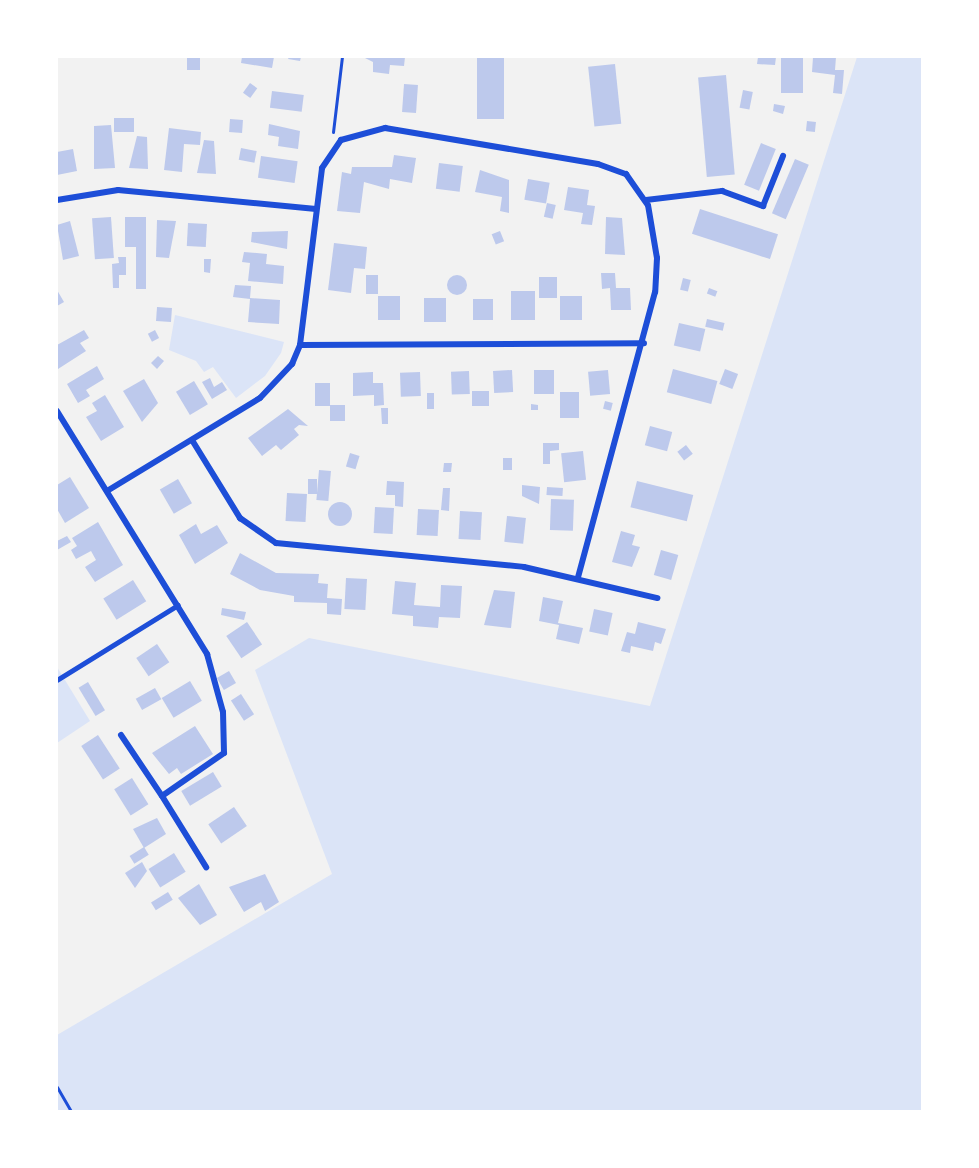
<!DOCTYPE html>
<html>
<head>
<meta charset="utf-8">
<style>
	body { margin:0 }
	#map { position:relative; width:979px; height:1168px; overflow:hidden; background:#f2f2f2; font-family:"Crimson Pro",serif }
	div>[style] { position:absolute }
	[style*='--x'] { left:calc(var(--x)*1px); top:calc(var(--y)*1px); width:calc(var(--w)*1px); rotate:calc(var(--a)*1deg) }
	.green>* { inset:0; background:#dbe4f7 }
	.building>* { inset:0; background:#bdc9ec; transform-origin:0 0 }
	.round { border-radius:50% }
	.path>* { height:3px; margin:-1.5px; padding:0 1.5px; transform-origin:1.5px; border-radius:1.5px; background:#1d4ed8 }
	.service>* { height:4.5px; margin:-2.25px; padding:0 2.25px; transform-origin:2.25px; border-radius:2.25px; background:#1d4ed8 }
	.minor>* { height:6px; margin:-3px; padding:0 3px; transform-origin:3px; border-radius:3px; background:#1d4ed8 }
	span { translate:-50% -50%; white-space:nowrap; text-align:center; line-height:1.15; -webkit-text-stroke:4.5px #fff; paint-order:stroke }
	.frame { position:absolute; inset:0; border:58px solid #fff; pointer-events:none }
</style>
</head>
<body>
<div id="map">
	<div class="green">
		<i style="clip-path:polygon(857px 57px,922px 57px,922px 1111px,57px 1111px,57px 1035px,332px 874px,255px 670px,309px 638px,650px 706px)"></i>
		<i style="clip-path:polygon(175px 315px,284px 342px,281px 353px,265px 376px,236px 398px,213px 367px,204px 372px,196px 361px,169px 350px)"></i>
		<i style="clip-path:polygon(57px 667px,90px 721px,57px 743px)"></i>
	</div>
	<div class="building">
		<i style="left:187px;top:57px;width:13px;height:13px"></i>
		<i style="clip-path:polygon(242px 57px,274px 57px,272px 68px,241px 63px)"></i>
		<i style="clip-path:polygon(289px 57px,301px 57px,300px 61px,288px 59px)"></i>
		<i style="clip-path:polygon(363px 57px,405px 57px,404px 66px,390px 65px,389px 74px,373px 72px,373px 62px)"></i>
		<i style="left:477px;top:57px;width:27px;height:62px"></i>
		<i style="clip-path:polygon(758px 57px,776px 57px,775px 65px,757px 64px)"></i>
		<i style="left:781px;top:57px;width:22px;height:36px"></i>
		<i style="clip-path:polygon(813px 57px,836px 57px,835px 70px,844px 70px,842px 94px,833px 93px,835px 75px,812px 72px)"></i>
		<i style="left:615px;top:64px;width:60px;height:27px;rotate:84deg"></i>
		<i style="left:726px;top:75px;width:100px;height:28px;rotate:85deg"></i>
		<i style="left:250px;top:83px;width:9px;height:12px;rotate:36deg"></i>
		<i style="left:404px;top:84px;width:14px;height:28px;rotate:4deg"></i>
		<i style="left:743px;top:90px;width:10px;height:18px;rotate:11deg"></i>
		<i style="left:272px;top:91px;width:32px;height:17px;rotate:7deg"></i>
		<i style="clip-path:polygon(774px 104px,785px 106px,783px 114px,773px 111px)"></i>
		<i style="left:114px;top:118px;width:20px;height:14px"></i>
		<i style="left:230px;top:119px;width:13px;height:13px;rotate:4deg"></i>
		<i style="left:807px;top:121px;width:9px;height:10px;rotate:6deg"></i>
		<i style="clip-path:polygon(269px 124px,300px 131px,298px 149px,278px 146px,279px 137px,268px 135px)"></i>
		<i style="clip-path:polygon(111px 125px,115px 168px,94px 169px,94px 126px)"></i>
		<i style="clip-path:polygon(169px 128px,201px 132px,200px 145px,184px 144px,182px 172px,164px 170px)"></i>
		<i style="clip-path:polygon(137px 136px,147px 137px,148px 169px,129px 168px)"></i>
		<i style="clip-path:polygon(204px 140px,214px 141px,216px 174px,197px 173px)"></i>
		<i style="left:761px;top:143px;width:16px;height:45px;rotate:22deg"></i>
		<i style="left:241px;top:148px;width:16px;height:12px;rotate:11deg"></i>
		<i style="clip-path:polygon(73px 149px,77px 171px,57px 175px,57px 152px)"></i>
		<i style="clip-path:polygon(394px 155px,416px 158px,412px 183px,390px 179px,389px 189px,364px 182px,360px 213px,337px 211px,342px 172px,351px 174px,352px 167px,392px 167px)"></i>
		<i style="left:261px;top:156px;width:37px;height:22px;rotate:8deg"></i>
		<i style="left:795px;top:159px;width:15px;height:59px;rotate:23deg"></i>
		<i style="left:439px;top:163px;width:24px;height:26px;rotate:7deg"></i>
		<i style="clip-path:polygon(480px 170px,509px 180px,509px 213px,500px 211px,502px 197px,475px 192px)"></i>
		<i style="left:528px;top:179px;width:22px;height:21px;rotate:10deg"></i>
		<i style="clip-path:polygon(568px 187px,589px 190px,587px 205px,595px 206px,592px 225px,581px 224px,583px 213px,564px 210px)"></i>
		<i style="left:547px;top:203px;width:9px;height:14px;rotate:13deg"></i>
		<i style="left:700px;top:209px;width:82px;height:26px;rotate:18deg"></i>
		<i style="left:111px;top:217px;width:41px;height:19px;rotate:86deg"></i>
		<i style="clip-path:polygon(125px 217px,146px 217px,146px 289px,136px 289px,136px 247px,125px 247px)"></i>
		<i style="clip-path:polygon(606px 217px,622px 218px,625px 255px,605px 254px)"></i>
		<i style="clip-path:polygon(157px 220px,176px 221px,169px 258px,156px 257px)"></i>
		<i style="clip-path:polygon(70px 221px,79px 256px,63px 260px,57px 225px)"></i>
		<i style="left:188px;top:223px;width:19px;height:23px;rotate:3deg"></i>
		<i style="clip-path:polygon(288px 231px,287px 249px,251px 242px,252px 232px)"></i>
		<i style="left:500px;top:231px;width:11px;height:9px;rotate:68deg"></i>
		<i style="clip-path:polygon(334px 243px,367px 247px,365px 269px,354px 268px,351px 293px,328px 290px)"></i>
		<i style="clip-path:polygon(244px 252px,267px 254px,266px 264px,284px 266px,283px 284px,248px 281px,250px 263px,242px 262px)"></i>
		<i style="clip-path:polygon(118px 257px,126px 257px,126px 275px,119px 275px,119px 288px,113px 288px,112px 264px,119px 263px)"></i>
		<i style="clip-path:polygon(204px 259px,211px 259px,210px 273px,204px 272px)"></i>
		<i style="clip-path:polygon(601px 273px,615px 273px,616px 288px,630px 288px,631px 310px,611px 310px,610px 288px,602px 289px)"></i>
		<i class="round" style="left:447px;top:275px;width:20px;height:20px"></i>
		<i style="left:378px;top:275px;width:19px;height:12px;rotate:90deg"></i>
		<i style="left:539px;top:277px;width:18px;height:21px"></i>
		<i style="left:683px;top:278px;width:8px;height:12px;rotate:14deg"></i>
		<i style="clip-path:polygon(235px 285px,251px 286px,250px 298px,280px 300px,279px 324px,248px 322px,250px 299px,233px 297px)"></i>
		<i style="left:709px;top:288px;width:9px;height:6px;rotate:21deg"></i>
		<i style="clip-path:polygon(57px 290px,64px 302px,57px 306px)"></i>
		<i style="left:511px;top:291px;width:24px;height:29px"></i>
		<i style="left:378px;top:296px;width:22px;height:24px"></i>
		<i style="left:560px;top:296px;width:22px;height:24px"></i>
		<i style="left:424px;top:298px;width:22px;height:24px"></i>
		<i style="left:493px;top:299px;width:21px;height:20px;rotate:90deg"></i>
		<i style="left:157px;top:307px;width:15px;height:14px;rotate:4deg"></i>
		<i style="left:707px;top:319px;width:18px;height:8px;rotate:13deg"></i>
		<i style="left:679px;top:323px;width:27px;height:23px;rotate:13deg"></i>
		<i style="clip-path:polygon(84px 330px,89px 338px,80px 343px,86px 351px,58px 369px,57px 345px)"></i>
		<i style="left:155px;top:330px;width:9px;height:8px;rotate:63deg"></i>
		<i style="clip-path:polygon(158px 356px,164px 361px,157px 369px,151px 363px)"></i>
		<i style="clip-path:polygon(97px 366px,104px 379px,86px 390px,90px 396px,78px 403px,67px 384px)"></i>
		<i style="left:673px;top:369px;width:46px;height:24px;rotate:15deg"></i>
		<i style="left:725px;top:369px;width:14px;height:16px;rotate:21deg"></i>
		<i style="left:512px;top:370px;width:22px;height:19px;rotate:87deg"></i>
		<i style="left:534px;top:370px;width:20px;height:24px"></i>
		<i style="left:608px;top:370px;width:24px;height:20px;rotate:85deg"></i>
		<i style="left:469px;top:371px;width:23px;height:18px;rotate:88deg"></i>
		<i style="clip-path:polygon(373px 372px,373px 383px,383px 383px,384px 405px,374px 406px,374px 395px,353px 396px,353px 373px)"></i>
		<i style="left:420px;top:372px;width:24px;height:20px;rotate:88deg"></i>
		<i style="clip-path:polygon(210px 378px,214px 387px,222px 382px,227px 390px,212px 399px,202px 382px)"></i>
		<i style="clip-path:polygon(144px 379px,158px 403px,142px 422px,123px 391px)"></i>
		<i style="left:194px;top:381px;width:27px;height:21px;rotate:59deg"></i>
		<i style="left:315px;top:383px;width:15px;height:23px"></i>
		<i style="left:472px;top:391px;width:17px;height:15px"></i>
		<i style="left:560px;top:392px;width:19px;height:26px"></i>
		<i style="left:427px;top:393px;width:7px;height:16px"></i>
		<i style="clip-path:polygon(105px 395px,124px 427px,101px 441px,86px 417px,97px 411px,92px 403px)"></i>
		<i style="left:605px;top:401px;width:8px;height:8px;rotate:14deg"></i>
		<i style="clip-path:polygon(531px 404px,538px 405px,538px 410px,531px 410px)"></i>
		<i style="left:330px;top:405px;width:15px;height:16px"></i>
		<i style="clip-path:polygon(381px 408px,388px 408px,388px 424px,382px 424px)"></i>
		<i style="clip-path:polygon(288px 409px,308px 426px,299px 425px,294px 429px,299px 435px,281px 450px,276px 445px,262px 456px,248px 438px)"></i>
		<i style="left:650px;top:426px;width:23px;height:20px;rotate:15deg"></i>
		<i style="clip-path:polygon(543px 443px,559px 443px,559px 450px,550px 451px,550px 464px,543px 464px)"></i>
		<i style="left:686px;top:445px;width:11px;height:11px;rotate:52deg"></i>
		<i style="left:583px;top:451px;width:29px;height:22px;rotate:84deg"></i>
		<i style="left:350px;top:453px;width:10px;height:14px;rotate:17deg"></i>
		<i style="left:503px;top:458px;width:9px;height:12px"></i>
		<i style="clip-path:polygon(444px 463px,452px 463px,451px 472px,443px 472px)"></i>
		<i style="left:319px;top:470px;width:12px;height:30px;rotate:5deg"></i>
		<i style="clip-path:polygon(70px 477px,89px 508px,65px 523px,57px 509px,57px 485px)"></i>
		<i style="left:178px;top:479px;width:28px;height:21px;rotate:60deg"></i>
		<i style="left:308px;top:479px;width:9px;height:15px"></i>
		<i style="clip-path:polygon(387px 481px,404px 482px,403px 507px,395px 506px,395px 495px,386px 495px)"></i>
		<i style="left:637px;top:481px;width:58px;height:27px;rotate:14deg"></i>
		<i style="clip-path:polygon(522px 485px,540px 487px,539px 504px,522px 496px)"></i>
		<i style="left:547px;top:487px;width:16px;height:8px;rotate:4deg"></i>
		<i style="clip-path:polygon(443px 488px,450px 488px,449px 511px,441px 510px)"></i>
		<i style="left:287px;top:493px;width:20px;height:28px;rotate:3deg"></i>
		<i style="left:551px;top:499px;width:23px;height:31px;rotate:2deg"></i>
		<i class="round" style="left:328px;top:502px;width:24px;height:24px"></i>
		<i style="left:375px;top:507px;width:19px;height:26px;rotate:3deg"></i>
		<i style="left:418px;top:509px;width:21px;height:26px;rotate:3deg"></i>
		<i style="left:460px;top:511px;width:22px;height:28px;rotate:3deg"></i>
		<i style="left:507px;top:516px;width:19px;height:26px;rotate:6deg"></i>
		<i style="clip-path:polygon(98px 522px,123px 565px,95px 582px,85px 567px,96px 560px,91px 551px,76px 559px,71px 550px,77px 546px,72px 538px)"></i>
		<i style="clip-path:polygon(196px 524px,201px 534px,217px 525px,228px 543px,195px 564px,179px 535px)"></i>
		<i style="clip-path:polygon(621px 531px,635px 535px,632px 545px,640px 547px,632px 567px,612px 562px)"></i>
		<i style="clip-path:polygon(67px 536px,71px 542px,57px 550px,57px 541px)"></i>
		<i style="left:661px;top:550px;width:18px;height:26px;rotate:16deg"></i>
		<i style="clip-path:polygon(240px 553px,276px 573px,319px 574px,318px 583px,328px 584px,327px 598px,342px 599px,341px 615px,327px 614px,327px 603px,294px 602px,294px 596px,260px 590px,230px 574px)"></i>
		<i style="left:346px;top:578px;width:21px;height:31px;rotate:3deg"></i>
		<i style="left:133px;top:580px;width:25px;height:35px;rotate:58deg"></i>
		<i style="clip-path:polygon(395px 581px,416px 583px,414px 605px,440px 607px,441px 585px,462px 586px,460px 618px,439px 617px,438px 628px,413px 626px,413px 616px,392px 614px)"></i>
		<i style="clip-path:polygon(494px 590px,515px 592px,511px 628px,484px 625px)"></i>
		<i style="clip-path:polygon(543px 597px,563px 601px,558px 623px,583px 628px,579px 644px,556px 639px,559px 625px,539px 621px)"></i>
		<i style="clip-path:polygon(222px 608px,246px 612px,244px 620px,221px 615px)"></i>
		<i style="left:594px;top:609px;width:19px;height:23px;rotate:12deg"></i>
		<i style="left:247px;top:622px;width:27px;height:25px;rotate:56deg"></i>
		<i style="clip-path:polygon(638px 622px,666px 629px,661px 644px,655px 642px,653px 651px,631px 646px,630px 653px,621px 651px,627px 632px,635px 634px)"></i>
		<i style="left:157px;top:644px;width:22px;height:25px;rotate:56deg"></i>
		<i style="left:229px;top:671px;width:14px;height:14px;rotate:60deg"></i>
		<i style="left:190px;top:681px;width:23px;height:33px;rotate:59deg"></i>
		<i style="left:88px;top:682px;width:33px;height:11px;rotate:59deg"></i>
		<i style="left:155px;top:688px;width:13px;height:22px;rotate:61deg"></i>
		<i style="left:241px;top:694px;width:24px;height:12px;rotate:57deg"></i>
		<i style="clip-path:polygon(195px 726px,213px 754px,181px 774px,177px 768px,169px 774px,152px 753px)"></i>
		<i style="left:98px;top:735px;width:40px;height:20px;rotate:57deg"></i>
		<i style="left:213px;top:772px;width:17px;height:37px;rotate:59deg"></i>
		<i style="left:132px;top:778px;width:31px;height:21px;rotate:58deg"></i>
		<i style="left:234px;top:807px;width:23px;height:31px;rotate:56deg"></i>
		<i style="clip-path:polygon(157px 818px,166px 834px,144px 848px,133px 829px)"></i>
		<i style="left:144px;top:847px;width:9px;height:17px;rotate:58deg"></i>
		<i style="left:174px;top:853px;width:22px;height:30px;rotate:58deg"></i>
		<i style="clip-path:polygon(142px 862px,147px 871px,135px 888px,125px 873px)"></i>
		<i style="clip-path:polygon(265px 874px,279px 902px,265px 911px,261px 902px,244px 912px,229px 887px)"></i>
		<i style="clip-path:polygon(199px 884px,217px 915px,200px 925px,178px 898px)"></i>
		<i style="left:168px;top:892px;width:9px;height:20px;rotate:58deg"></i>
	</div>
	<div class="path">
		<i style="--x:333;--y:132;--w:76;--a:-83.2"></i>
		<i style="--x:57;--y:1087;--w:28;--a:60"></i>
	</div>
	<div class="service">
		<i style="--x:57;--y:680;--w:142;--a:-31.8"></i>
	</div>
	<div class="minor">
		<i style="--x:57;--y:200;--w:62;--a:-9.3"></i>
		<i style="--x:118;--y:190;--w:199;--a:5.5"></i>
		<i style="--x:646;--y:200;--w:77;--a:-6.8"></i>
		<i style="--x:722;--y:191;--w:44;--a:20.1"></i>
		<i style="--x:763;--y:206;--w:54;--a:-68.2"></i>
		<i style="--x:300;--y:345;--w:344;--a:-0.3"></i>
		<i style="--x:57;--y:411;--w:286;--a:58.3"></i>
		<i style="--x:207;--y:654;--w:60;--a:74.6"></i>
		<i style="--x:223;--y:712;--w:41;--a:88.6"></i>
		<i style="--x:224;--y:753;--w:75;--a:145.3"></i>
		<i style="--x:162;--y:796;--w:84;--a:58.2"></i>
		<i style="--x:192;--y:440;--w:92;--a:58.4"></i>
		<i style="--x:240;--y:518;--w:44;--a:34.8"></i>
		<i style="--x:276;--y:543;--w:249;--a:5.5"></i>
		<i style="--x:524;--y:567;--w:137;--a:13.1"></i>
		<i style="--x:107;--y:491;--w:179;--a:-31.3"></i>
		<i style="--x:260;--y:398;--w:47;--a:-46.7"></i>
		<i style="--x:292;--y:364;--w:21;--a:-67"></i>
		<i style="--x:300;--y:345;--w:178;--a:-82.9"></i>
		<i style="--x:322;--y:168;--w:34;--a:-56"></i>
		<i style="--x:341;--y:140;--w:46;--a:-15.3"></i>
		<i style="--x:385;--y:128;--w:216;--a:9.6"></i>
		<i style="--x:598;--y:164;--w:30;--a:20"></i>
		<i style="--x:626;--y:174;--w:38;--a:55"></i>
		<i style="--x:648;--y:205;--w:54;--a:80.4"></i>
		<i style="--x:657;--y:258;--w:34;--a:93"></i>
		<i style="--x:655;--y:292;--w:295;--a:105.1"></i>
		<i style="--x:121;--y:735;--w:73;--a:56.1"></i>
	</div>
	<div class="frame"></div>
</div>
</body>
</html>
